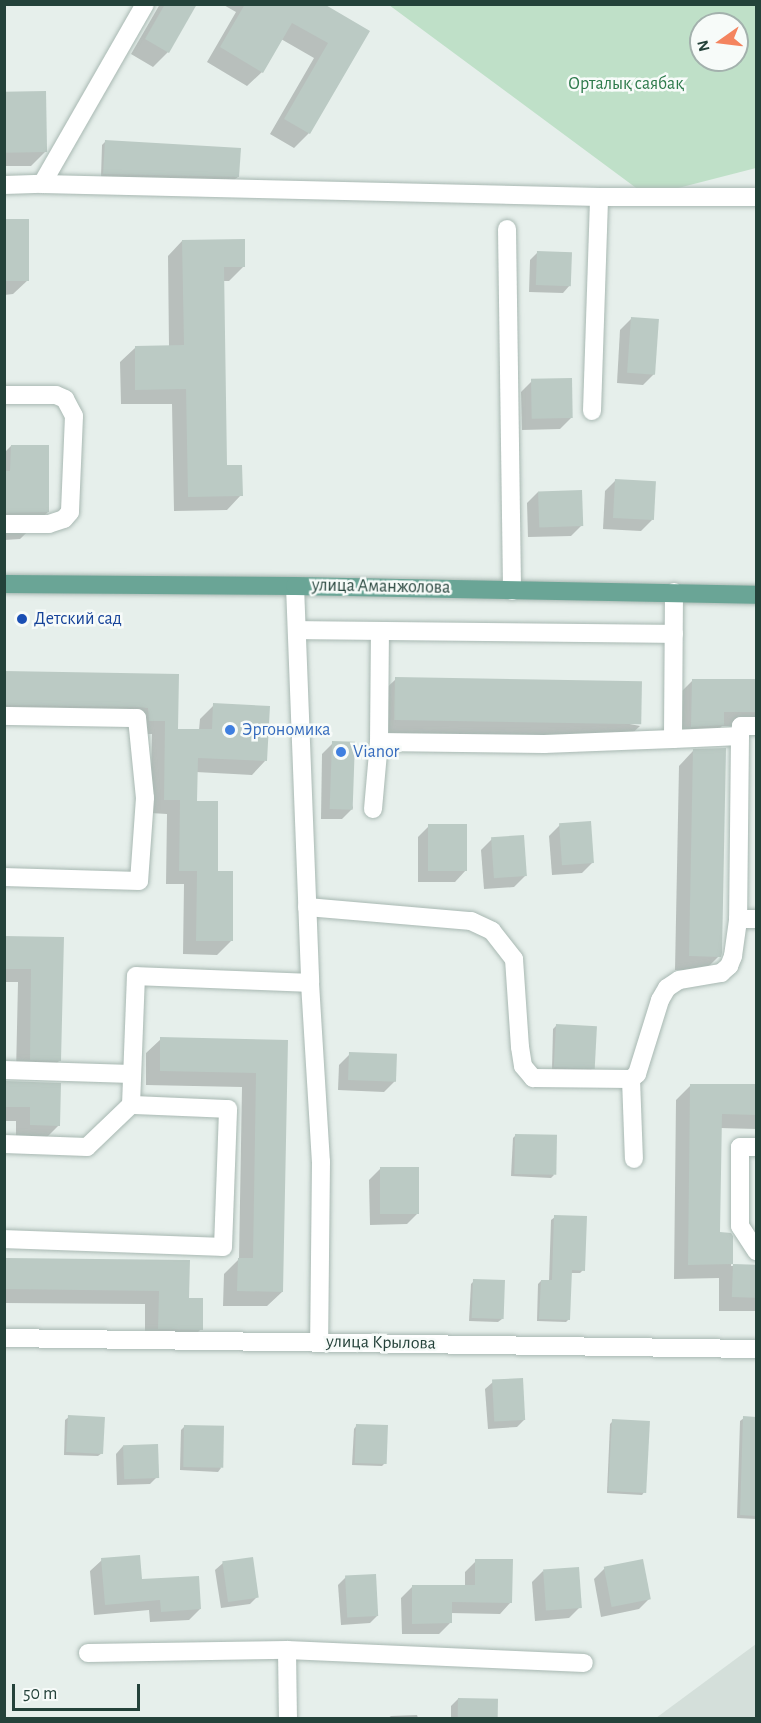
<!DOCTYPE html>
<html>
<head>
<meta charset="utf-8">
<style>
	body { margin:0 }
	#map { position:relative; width:761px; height:1723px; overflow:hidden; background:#e6efeb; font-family:"Alegreya Sans",sans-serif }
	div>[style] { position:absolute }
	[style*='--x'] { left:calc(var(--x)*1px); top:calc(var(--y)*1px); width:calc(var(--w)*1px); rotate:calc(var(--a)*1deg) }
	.built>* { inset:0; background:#d4dfda }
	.green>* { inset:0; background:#bfe0c8 }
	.shadow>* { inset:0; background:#0003 }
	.building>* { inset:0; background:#bbcac4; transform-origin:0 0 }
	.roads { filter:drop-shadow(0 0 2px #a8b8b2) drop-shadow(0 0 2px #a8b8b2) }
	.minor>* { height:18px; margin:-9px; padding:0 9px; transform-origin:9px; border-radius:9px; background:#fff }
	.major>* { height:18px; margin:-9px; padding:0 9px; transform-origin:9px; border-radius:9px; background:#6aa596 }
	.dots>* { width:16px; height:16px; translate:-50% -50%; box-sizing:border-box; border:3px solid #f7fbf9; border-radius:50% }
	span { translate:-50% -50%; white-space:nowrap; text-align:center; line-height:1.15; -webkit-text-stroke:5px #f7fbf9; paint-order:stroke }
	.park-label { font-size:18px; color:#2d7a4b }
	.street-label { font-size:18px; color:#24423a }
	.transit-label { font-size:18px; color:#164399 }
	.left { translate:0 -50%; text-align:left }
	.shop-label { font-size:18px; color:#366cbe }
	.frame { position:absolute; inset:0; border:6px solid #24423a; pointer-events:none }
	.north { position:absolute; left:689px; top:12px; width:60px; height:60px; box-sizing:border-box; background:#f7fbf9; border:2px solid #a3b1ad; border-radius:50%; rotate:256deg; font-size:16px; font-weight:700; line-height:24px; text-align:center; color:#24423a }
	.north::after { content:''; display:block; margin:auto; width:21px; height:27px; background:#f4845f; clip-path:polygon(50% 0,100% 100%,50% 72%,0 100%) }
	.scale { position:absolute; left:12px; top:1684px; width:128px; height:27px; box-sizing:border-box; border:3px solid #24423a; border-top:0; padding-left:8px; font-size:18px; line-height:21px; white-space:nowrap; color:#24423a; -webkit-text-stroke:4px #f7fbf9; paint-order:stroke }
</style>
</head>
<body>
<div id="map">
	<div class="built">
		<i style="clip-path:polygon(756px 1644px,756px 1718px,656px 1718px)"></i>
	</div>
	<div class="green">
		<i style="clip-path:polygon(evenodd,389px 5px,756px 5px,756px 168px,647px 196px,389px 5px,701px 24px,737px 24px,737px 60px,701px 60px,701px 24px)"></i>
	</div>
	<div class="shadow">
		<i style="clip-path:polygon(160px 4px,196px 4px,168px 52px,153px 67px,131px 54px)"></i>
		<i style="clip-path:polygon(222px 4px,322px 4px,368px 32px,309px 133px,294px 148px,270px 134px,314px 58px,281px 39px,262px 72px,247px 86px,207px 62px,236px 12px)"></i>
		<i style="clip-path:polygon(4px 93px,46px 151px,31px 166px,4px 166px)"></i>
		<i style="clip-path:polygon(105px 142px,238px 177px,234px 180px,101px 177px,102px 145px)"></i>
		<i style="clip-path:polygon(4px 221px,28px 280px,13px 294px,4px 295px)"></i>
		<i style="clip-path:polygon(182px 241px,244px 266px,229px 281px,223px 281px,226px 467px,241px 495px,227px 510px,174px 511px,172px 404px,121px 404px,120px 362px,135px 348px,169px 347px,168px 256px)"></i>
		<i style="clip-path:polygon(537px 253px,570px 285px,563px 293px,529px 292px,530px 260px)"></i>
		<i style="clip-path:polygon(631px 319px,654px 374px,643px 385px,617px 383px,620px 330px)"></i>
		<i style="clip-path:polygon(532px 381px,571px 418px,560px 429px,522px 430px,521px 392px)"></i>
		<i style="clip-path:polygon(11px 446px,48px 512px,20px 539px,4px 540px,4px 453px)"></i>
		<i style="clip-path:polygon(616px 480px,652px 520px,641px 531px,603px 529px,605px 491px)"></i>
		<i style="clip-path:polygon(538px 492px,582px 525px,571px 536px,528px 537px,527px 503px)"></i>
		<i style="clip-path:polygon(4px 672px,177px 676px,176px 730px,199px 730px,200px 719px,214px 705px,265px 761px,252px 775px,196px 772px,195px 802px,216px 873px,231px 941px,217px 955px,183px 954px,184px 884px,166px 884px,167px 814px,150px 813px,152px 734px,135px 734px,135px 721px,4px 718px)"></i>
		<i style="clip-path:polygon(396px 679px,640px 726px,625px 740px,380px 734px,381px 693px)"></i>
		<i style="clip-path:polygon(693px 680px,756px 681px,756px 726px,722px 726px,708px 740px,677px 741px,678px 695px)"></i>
		<i style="clip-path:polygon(333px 743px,353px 808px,342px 819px,321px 819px,322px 754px)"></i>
		<i style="clip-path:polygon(693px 751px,719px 956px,704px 971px,675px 970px,679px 766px)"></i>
		<i style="clip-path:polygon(560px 825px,593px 862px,582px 873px,552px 875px,549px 836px)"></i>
		<i style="clip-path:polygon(429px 826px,466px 870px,455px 882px,418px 882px,418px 837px)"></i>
		<i style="clip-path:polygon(492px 839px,525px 876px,514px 887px,484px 889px,481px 850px)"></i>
		<i style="clip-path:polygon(4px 937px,63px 939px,60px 1060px,46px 1074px,16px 1073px,18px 982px,4px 982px)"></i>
		<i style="clip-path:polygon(556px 1026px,594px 1067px,591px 1070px,552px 1070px,553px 1029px)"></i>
		<i style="clip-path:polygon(161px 1039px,287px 1041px,282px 1292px,267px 1306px,223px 1306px,224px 1274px,239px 1259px,242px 1087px,146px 1085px,146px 1053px)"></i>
		<i style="clip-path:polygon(350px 1054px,395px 1081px,384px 1092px,338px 1090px,339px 1065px)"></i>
		<i style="clip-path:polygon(4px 1083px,59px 1125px,44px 1140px,16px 1139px,16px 1121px,4px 1121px)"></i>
		<i style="clip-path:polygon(691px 1085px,756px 1086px,756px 1129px,720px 1128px,719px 1234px,732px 1236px,731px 1266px,756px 1266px,756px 1311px,719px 1311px,719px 1278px,674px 1279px,676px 1100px)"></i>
		<i style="clip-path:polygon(516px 1135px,554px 1175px,551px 1178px,511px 1176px,513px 1138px)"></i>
		<i style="clip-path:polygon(380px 1169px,418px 1213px,407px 1224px,370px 1225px,369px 1180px)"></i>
		<i style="clip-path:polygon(555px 1217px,583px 1270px,580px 1273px,571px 1273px,569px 1319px,566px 1322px,537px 1321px,538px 1284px,541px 1281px,549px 1282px,551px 1220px)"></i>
		<i style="clip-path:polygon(4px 1260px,188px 1262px,188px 1299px,201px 1329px,187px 1343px,145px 1343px,145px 1304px,4px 1303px)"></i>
		<i style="clip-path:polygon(474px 1281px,502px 1319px,498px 1322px,469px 1321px,471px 1284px)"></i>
		<i style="clip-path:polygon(493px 1382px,524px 1420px,517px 1427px,488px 1429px,485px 1389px)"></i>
		<i style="clip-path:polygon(69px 1417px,102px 1453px,98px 1456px,64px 1455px,65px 1420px)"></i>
		<i style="clip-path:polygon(744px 1418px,756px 1418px,756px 1519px,737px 1518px,740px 1421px)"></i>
		<i style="clip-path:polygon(613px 1421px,645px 1491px,642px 1495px,607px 1493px,610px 1424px)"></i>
		<i style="clip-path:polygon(357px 1425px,385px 1463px,382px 1466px,352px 1465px,354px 1429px)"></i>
		<i style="clip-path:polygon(184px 1427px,221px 1468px,218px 1472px,180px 1470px,181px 1430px)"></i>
		<i style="clip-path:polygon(123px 1446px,157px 1477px,150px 1484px,117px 1485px,116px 1454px)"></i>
		<i style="clip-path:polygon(102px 1560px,141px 1580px,200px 1609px,189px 1620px,150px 1622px,149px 1610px,94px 1615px,90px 1571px)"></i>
		<i style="clip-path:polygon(476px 1561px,511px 1602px,500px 1614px,450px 1613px,450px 1623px,439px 1634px,402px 1634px,401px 1598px,412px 1587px,465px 1587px,465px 1572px)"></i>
		<i style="clip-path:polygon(223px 1563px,257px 1597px,250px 1604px,221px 1608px,215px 1570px)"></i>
		<i style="clip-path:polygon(605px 1568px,650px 1598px,639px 1609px,601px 1617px,594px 1579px)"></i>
		<i style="clip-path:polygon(543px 1571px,580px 1607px,569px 1618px,535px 1621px,532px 1582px)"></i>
		<i style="clip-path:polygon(346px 1577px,377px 1616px,370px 1623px,341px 1625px,338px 1585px)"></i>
		<i style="clip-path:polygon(458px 1699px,496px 1718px,451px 1718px,451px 1706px)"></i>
		<i style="clip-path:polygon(417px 1715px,418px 1718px,388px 1718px,391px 1716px)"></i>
	</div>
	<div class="building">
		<i style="clip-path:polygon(165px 4px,197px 4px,169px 53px,145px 39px)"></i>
		<i style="clip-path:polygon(245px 4px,324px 4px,370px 31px,310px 134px,284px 119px,328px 43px,292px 23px,263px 73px,220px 47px)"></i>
		<i style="left:46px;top:91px;width:61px;height:42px;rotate:89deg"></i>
		<i style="clip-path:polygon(105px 140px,241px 148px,239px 177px,103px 174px)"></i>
		<i style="left:4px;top:219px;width:25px;height:62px"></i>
		<i style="clip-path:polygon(245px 239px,245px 267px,224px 267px,227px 465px,242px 465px,243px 496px,188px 497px,186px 389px,135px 390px,135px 346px,184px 345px,182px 240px)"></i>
		<i style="left:537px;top:251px;width:35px;height:34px;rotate:2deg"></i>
		<i style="left:631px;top:317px;width:28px;height:56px;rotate:4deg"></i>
		<i style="left:572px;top:378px;width:40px;height:41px;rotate:89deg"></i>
		<i style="clip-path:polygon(11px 445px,49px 445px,49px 512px,4px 513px,4px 471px,10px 471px)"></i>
		<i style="left:615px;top:479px;width:41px;height:39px;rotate:3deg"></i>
		<i style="left:582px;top:490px;width:36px;height:44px;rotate:88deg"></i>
		<i style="clip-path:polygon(4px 671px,179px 674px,178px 729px,212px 729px,213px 703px,270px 706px,267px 761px,198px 758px,197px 801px,218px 801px,218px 871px,233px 871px,233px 941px,196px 941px,197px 871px,179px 871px,180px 800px,164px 800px,165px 721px,149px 721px,148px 708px,137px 707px,4px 705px)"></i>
		<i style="left:395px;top:677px;width:247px;height:43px;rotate:1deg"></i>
		<i style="clip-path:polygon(692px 679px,756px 679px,756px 712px,724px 712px,724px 725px,691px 727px)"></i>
		<i style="left:332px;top:741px;width:23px;height:68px;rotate:2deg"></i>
		<i style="clip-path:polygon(726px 748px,722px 953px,721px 957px,689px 956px,693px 749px)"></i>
		<i style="left:591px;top:821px;width:42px;height:32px;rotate:86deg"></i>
		<i style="left:428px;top:824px;width:39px;height:47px"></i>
		<i style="left:524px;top:835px;width:41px;height:33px;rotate:86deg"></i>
		<i style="clip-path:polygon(4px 936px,64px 937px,61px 1061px,30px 1060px,31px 969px,4px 969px)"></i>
		<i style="left:556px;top:1024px;width:41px;height:43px;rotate:3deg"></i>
		<i style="clip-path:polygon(160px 1037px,288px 1040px,283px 1292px,237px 1291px,238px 1258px,253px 1258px,256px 1073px,160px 1071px)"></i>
		<i style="left:349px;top:1052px;width:48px;height:28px;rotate:2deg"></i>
		<i style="clip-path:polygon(4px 1081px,61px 1083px,60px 1126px,30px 1125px,30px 1107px,4px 1107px)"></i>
		<i style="clip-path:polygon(690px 1084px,756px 1084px,756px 1115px,722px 1114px,720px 1232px,731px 1233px,733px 1236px,733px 1264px,688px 1265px)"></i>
		<i style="left:515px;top:1134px;width:42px;height:40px;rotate:1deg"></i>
		<i style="left:380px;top:1167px;width:39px;height:47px"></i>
		<i style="clip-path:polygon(554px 1215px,587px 1216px,585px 1271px,572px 1270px,570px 1320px,539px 1319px,541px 1280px,552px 1280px)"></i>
		<i style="clip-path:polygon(4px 1258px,190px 1260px,189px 1298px,203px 1298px,203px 1330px,158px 1329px,159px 1291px,4px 1289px)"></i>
		<i style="left:733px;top:1264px;width:23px;height:33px;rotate:2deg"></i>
		<i style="left:473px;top:1279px;width:32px;height:39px;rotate:2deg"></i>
		<i style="left:523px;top:1378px;width:42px;height:31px;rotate:87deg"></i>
		<i style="left:68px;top:1415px;width:37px;height:37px;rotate:3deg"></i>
		<i style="clip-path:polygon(743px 1416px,756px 1417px,756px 1516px,740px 1515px)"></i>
		<i style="left:612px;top:1419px;width:38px;height:72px;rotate:3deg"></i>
		<i style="left:356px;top:1424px;width:32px;height:39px;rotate:2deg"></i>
		<i style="left:184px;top:1425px;width:40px;height:42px;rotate:1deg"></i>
		<i style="left:158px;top:1444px;width:34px;height:35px;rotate:88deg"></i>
		<i style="clip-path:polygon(140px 1555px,142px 1579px,199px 1576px,201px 1609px,161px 1612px,160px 1600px,105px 1605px,101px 1558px)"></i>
		<i style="left:253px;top:1557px;width:41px;height:31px;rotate:82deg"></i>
		<i style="clip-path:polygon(475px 1559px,513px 1559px,512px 1603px,452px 1602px,452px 1623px,412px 1624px,412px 1585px,475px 1585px)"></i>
		<i style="left:643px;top:1559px;width:41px;height:40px;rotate:79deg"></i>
		<i style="left:579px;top:1567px;width:41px;height:36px;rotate:86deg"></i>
		<i style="left:376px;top:1574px;width:42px;height:31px;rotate:87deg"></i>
		<i style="left:458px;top:1698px;width:40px;height:21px;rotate:1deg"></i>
	</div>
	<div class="roads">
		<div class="minor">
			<i style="--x:42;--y:184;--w:557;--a:1.34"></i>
			<i style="--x:4;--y:185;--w:38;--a:-2"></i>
			<i style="--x:42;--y:184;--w:207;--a:-60.2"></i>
			<i style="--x:507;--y:229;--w:362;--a:89.2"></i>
			<i style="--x:4;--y:395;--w:52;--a:0"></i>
			<i style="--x:56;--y:395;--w:10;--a:24"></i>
			<i style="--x:65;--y:399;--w:19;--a:62"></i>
			<i style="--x:74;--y:416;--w:96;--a:92.4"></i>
			<i style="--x:70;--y:512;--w:9;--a:131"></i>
			<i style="--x:64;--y:519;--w:16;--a:162"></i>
			<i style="--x:49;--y:524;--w:45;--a:180"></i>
			<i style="--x:592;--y:411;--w:214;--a:-88.1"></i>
			<i style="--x:599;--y:197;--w:157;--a:0"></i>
			<i style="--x:295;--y:586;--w:397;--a:87.8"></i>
			<i style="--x:310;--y:983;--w:179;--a:86.5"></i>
			<i style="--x:321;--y:1162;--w:181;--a:90.6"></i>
			<i style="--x:674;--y:592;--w:147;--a:90.4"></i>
			<i style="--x:673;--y:739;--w:67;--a:-2.6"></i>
			<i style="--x:297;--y:630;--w:377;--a:0.6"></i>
			<i style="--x:4;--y:716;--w:133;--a:0.9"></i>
			<i style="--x:137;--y:718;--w:80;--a:84.3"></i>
			<i style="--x:145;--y:798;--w:83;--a:94.1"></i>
			<i style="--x:139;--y:881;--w:135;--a:-178.3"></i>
			<i style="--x:756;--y:726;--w:15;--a:180"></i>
			<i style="--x:741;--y:726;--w:10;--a:96"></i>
			<i style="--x:740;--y:736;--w:183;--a:90.6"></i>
			<i style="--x:738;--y:919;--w:18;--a:0"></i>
			<i style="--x:379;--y:742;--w:165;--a:0.7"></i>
			<i style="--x:544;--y:744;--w:129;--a:-2.2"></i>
			<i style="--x:373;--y:809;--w:67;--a:-84.9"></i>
			<i style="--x:379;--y:742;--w:111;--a:-89.5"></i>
			<i style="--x:307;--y:907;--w:165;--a:4.9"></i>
			<i style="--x:471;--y:921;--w:23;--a:25"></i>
			<i style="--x:492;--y:931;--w:36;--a:52"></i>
			<i style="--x:514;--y:959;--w:88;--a:86.1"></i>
			<i style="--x:520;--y:1047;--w:19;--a:81"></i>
			<i style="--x:523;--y:1066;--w:16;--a:50"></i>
			<i style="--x:533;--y:1078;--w:98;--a:0.6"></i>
			<i style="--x:631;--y:1079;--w:8;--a:-40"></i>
			<i style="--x:637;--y:1074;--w:77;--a:-72.7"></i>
			<i style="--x:660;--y:1000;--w:14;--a:-60"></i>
			<i style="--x:667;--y:988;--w:14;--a:-34"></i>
			<i style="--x:679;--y:980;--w:43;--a:-9.5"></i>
			<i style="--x:721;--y:973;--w:11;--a:-41"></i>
			<i style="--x:729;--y:966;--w:11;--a:-68"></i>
			<i style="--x:733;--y:956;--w:37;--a:-82"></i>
			<i style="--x:4;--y:1070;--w:128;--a:1.8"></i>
			<i style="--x:631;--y:1079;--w:80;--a:87.9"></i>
			<i style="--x:4;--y:1144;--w:83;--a:2.1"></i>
			<i style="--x:87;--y:1147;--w:61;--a:-43.7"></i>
			<i style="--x:131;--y:1105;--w:129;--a:-87.8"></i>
			<i style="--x:136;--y:976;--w:174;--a:2.3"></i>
			<i style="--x:756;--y:1147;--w:16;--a:180"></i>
			<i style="--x:740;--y:1147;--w:79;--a:90"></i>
			<i style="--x:740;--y:1226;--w:30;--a:57"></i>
			<i style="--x:4;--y:1239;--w:219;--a:2.1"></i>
			<i style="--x:223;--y:1247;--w:138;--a:-87.9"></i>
			<i style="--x:228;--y:1109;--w:97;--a:-177.6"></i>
			<i style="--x:4;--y:1338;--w:752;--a:0.84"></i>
			<i style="--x:287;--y:1650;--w:68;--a:89.2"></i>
			<i style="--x:88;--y:1653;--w:199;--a:-0.9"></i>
			<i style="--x:287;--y:1650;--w:297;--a:2.5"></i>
		</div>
		<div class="major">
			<i style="--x:4;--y:584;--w:291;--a:0.4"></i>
			<i style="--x:295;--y:586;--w:461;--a:1.1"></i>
		</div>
	</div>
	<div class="dots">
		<i style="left:22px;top:619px;background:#1a4fb4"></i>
		<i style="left:230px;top:730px;background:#3f7fe0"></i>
		<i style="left:341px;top:752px;background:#3f7fe0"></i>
	</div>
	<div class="park-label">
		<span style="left:626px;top:84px">Орталық саябақ</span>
	</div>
	<div class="street-label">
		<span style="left:381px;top:587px;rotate:1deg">улица Аманжолова</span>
		<span style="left:381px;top:1343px;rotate:1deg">улица Крылова</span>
	</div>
	<div class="transit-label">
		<span class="left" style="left:34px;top:619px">Детский сад</span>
	</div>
	<div class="shop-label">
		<span class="left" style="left:242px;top:730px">Эргономика</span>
		<span class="left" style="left:353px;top:752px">Vianor</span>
	</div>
	<div class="frame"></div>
	<div class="north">N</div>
	<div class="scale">50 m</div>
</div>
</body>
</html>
